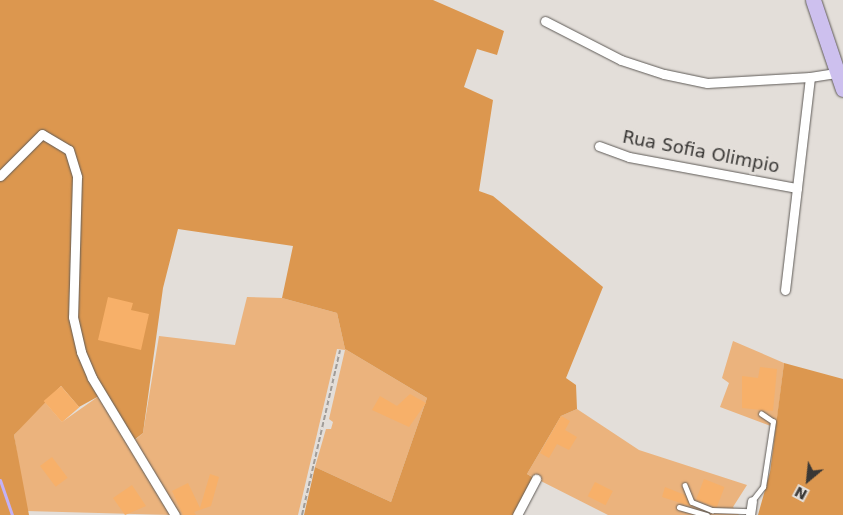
<!DOCTYPE html>
<html>
<head>
<meta charset="utf-8">
<style>
	body { margin:0 }
	#map { position:relative; width:843px; height:515px; overflow:hidden; background:#e3ded9; font-family:"DejaVu Sans",sans-serif }
	div>[style] { position:absolute }
	[style*='--x'] { left:calc(var(--x)*1px); top:calc(var(--y)*1px); width:calc(var(--w)*1px); rotate:calc(var(--a)*1deg) }
	.green>* { inset:0; background:#ebb37d }
	.forest>* { inset:0; background:#dc974f }
	.stream>* { height:3px; margin:-1.5px; padding:0 1.5px; transform-origin:1.5px; border-radius:1.5px; background:#c3b1f5 }
	.building>* { inset:0; background:#f7b069; transform-origin:0 0 }
	.path>* { height:2px; margin-top:-1px; transform-origin:0; background:repeating-linear-gradient(90deg,#a09c98 0 5px,transparent 0 7.5px) }
	.roads { filter:drop-shadow(0 0 1px #5f5b57) drop-shadow(0 0 1px #5f5b57) }
	.lane>* { height:4.5px; margin:-2.25px; padding:0 2.25px; transform-origin:2.25px; border-radius:2.25px; background:#fff }
	.street>* { height:9px; margin:-4.5px; padding:0 4.5px; transform-origin:4.5px; border-radius:4.5px; background:#fff }
	.primary>* { height:15px; margin:-7.5px; padding:0 7.5px; transform-origin:7.5px; border-radius:7.5px; background:#cdc0ee }
	span { translate:-50% -50%; white-space:nowrap; text-align:center; line-height:1.15; -webkit-text-stroke:5px #e3ded9; paint-order:stroke }
	.street-label { font-size:18px; color:#393735 }
	.north { position:absolute; left:783px; top:455px; width:50px; height:50px; -webkit-text-stroke:4px #e3ded9; paint-order:stroke; rotate:208deg; font-size:14px; font-weight:700; line-height:20px; text-align:center; color:#393735 }
	.north::after { content:''; display:block; margin:auto; width:18px; height:22px; background:#393735; clip-path:polygon(50% 0,100% 100%,50% 72%,0 100%) }
</style>
</head>
<body>
<div id="map">
	<div class="green">
		<i style="clip-path:polygon(247px 297px,282px 298px,337px 313px,345px 349px,427px 398px,391px 502px,315px 467px,326px 429px,331px 429px,333px 422px,329px 419px,345px 350px,337px 349px,298px 515px,179px 515px,134px 441px,143px 433px,159px 336px,235px 345px)"></i>
		<i style="clip-path:polygon(733px 341px,784px 363px,776px 428px,720px 407px,729px 383px,722px 378px)"></i>
		<i style="clip-path:polygon(99px 396px,171px 515px,26px 511px,14px 435px,44px 401px,62px 422px)"></i>
		<i style="clip-path:polygon(577px 409px,639px 450px,747px 485px,733px 507px,739px 515px,608px 515px,527px 474px,561px 416px)"></i>
	</div>
	<div class="forest">
		<i style="clip-path:polygon(0 0,433px 0,504px 31px,497px 55px,477px 49px,464px 87px,493px 100px,479px 191px,493px 196px,603px 287px,566px 378px,576px 385px,577px 409px,561px 416px,527px 474px,534px 478px,515px 515px,304px 515px,315px 467px,391px 502px,427px 398px,345px 349px,337px 313px,282px 298px,293px 246px,178px 229px,163px 288px,143px 433px,133px 441px,86px 361px,73px 317px,75px 159px,42px 133px,0 174px)"></i>
		<i style="clip-path:polygon(42px 136px,68px 150px,74px 168px,69px 317px,99px 396px,79px 407px,61px 386px,14px 435px,29px 515px,0 515px,0 177px)"></i>
		<i style="clip-path:polygon(784px 363px,843px 379px,843px 515px,758px 515px,770px 472px)"></i>
	</div>
	<div class="stream">
		<i style="--x:0;--y:480;--w:37;--a:71"></i>
	</div>
	<div class="building">
		<i style="clip-path:polygon(108px 297px,133px 303px,131px 310px,149px 314px,141px 350px,98px 340px)"></i>
		<i style="clip-path:polygon(760px 367px,777px 369px,773px 411px,742px 408px,742px 376px,758px 378px)"></i>
		<i style="left:61px;top:386px;width:28px;height:23px;rotate:49deg"></i>
		<i style="clip-path:polygon(410px 394px,426px 403px,409px 427px,372px 410px,380px 396px,397px 406px)"></i>
		<i style="clip-path:polygon(561px 416px,570px 421px,565px 430px,577px 437px,569px 450px,557px 444px,549px 458px,540px 453px)"></i>
		<i style="left:52px;top:457px;width:26px;height:15px;rotate:53deg"></i>
		<i style="clip-path:polygon(210px 474px,219px 477px,211px 506px,194px 512px,196px 515px,183px 515px,172px 491px,188px 483px,200px 508px)"></i>
		<i style="left:704px;top:479px;width:22px;height:22px;rotate:21deg"></i>
		<i style="left:595px;top:482px;width:20px;height:16px;rotate:27deg"></i>
		<i style="clip-path:polygon(132px 485px,146px 506px,125px 515px,113px 498px)"></i>
		<i style="clip-path:polygon(665px 487px,685px 495px,693px 507px,662px 497px)"></i>
	</div>
	<div class="path">
		<i style="--x:302;--y:515;--w:169;--a:-77"></i>
	</div>
	<div class="roads">
		<div class="lane">
			<i style="--x:685;--y:485;--w:18;--a:68"></i>
			<i style="--x:692;--y:502;--w:22;--a:22"></i>
			<i style="--x:712;--y:510;--w:38;--a:2"></i>
			<i style="--x:752;--y:501;--w:18;--a:-52"></i>
			<i style="--x:763;--y:487;--w:66;--a:-81.3"></i>
			<i style="--x:773;--y:422;--w:14;--a:-146"></i>
			<i style="--x:679;--y:507;--w:29;--a:16"></i>
		</div>
		<div class="street">
			<i style="--x:545;--y:21;--w:85;--a:27.2"></i>
			<i style="--x:621;--y:60;--w:45;--a:18"></i>
			<i style="--x:664;--y:74;--w:44;--a:11.8"></i>
			<i style="--x:707;--y:83;--w:103;--a:-3.3"></i>
			<i style="--x:599;--y:146;--w:32;--a:20"></i>
			<i style="--x:629;--y:157;--w:171;--a:10.5"></i>
			<i style="--x:0;--y:176;--w:59;--a:-45"></i>
			<i style="--x:42;--y:134;--w:31;--a:31"></i>
			<i style="--x:69;--y:150;--w:28;--a:73"></i>
			<i style="--x:77;--y:177;--w:140;--a:91.6"></i>
			<i style="--x:73;--y:317;--w:36;--a:77"></i>
			<i style="--x:81;--y:352;--w:28;--a:67"></i>
			<i style="--x:92;--y:378;--w:160;--a:58.8"></i>
			<i style="--x:785;--y:290;--w:214;--a:-83.3"></i>
			<i style="--x:810;--y:77;--w:26;--a:-9"></i>
			<i style="--x:517;--y:515;--w:41;--a:-62.2"></i>
			<i style="--x:750;--y:515;--w:14;--a:-82"></i>
		</div>
		<div class="primary">
			<i style="--x:813;--y:0;--w:94;--a:71.4"></i>
		</div>
	</div>
	<div class="street-label">
		<span style="left:701px;top:152px;rotate:11deg">Rua Sofia Olimpio</span>
	</div>
	<div class="north">N</div>
</div>
</body>
</html>
